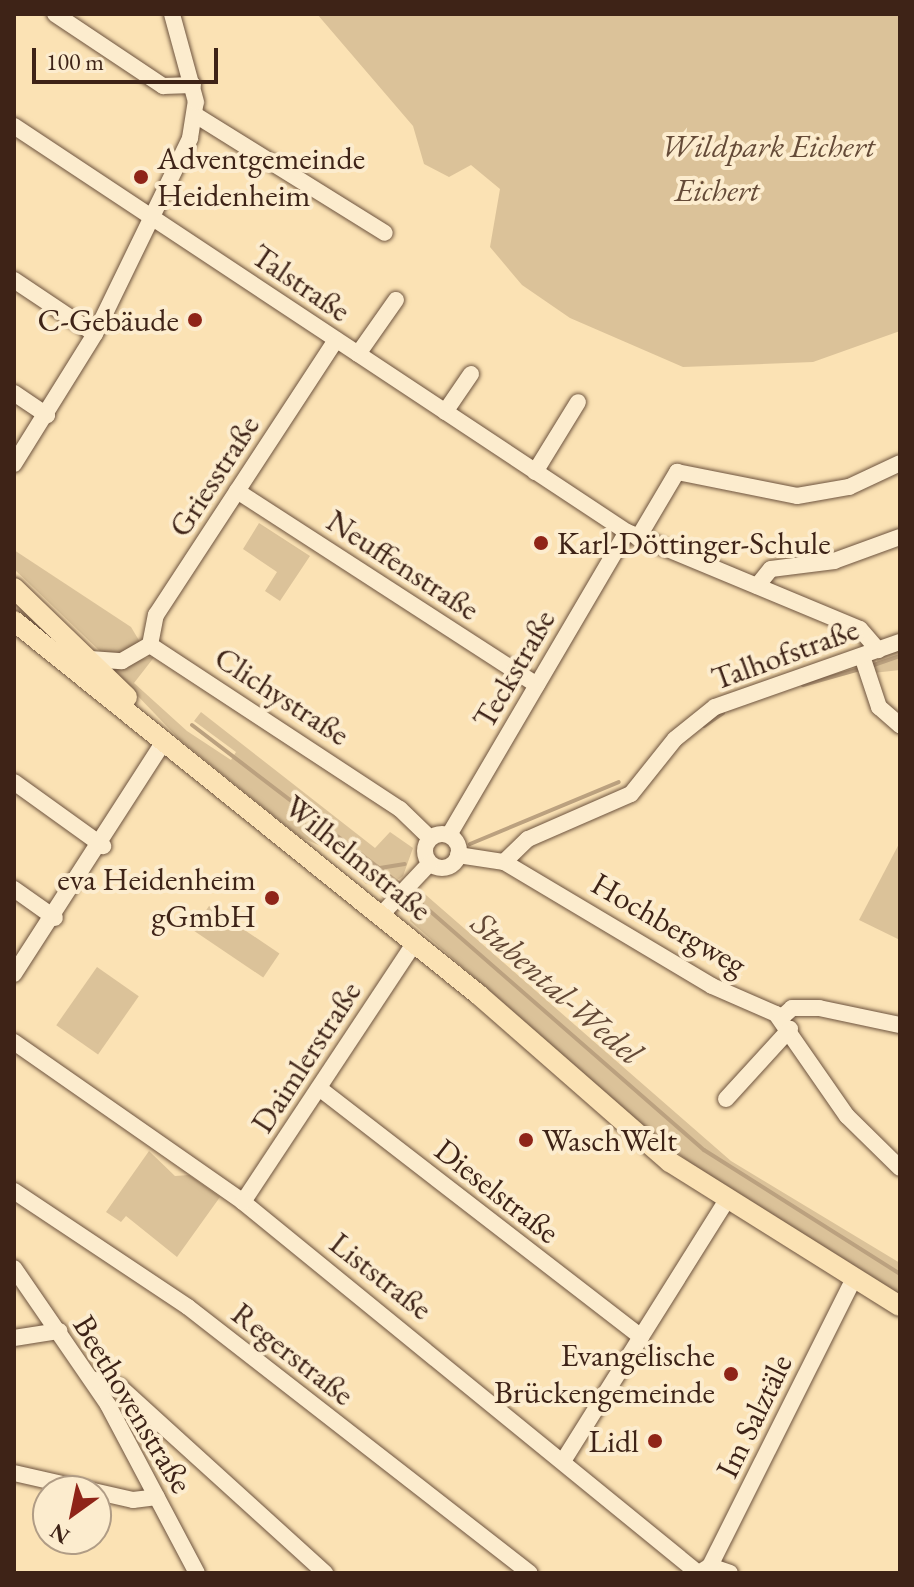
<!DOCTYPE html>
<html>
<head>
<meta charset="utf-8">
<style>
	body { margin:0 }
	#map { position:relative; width:914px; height:1587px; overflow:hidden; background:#fbe2b4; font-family:"EB Garamond",serif }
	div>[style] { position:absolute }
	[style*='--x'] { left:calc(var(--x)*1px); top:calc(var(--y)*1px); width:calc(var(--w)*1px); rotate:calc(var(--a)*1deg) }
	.green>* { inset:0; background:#dbc299; transform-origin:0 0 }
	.stream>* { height:4px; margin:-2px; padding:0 2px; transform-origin:2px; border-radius:2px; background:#bba17f }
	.roads { filter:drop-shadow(0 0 2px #6d533e) drop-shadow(0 0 2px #6d533e) }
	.minor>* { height:16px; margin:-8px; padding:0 8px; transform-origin:8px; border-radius:8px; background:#fcecce }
	.minor>.ring { margin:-8px; padding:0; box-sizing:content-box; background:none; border:16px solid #fcecce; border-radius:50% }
	.major>* { height:20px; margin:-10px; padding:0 10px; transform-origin:10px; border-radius:10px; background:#fbe2b4 }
	.dots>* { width:22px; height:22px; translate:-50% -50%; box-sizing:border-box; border:4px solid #fcecce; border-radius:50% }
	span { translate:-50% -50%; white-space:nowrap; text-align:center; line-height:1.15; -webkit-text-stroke:8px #fcecce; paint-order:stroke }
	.park-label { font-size:32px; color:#654b38; font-style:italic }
	.poi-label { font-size:32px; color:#3e2317 }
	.left { translate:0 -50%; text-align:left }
	.right { translate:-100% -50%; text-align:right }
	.street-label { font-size:32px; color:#3e2317 }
	.water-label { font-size:34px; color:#644936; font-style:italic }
	.frame { position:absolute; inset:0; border:16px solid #3e2317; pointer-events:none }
	.north { position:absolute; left:32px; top:1475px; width:80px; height:80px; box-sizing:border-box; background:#fcecce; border:2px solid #b09c85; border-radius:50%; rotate:213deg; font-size:22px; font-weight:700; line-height:32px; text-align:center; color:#3e2317 }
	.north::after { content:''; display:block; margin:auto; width:28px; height:36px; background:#8f2418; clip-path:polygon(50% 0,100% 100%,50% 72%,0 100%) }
	.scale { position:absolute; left:32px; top:48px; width:186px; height:36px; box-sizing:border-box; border:4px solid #3e2317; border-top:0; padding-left:10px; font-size:24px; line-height:28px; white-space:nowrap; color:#3e2317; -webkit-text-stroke:6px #fcecce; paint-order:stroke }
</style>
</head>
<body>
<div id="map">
	<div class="green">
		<i style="clip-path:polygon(317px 14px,900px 14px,900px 331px,813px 362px,683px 367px,570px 318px,522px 285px,490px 247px,500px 189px,471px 165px,449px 177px,424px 164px,413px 126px)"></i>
		<i style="clip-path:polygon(259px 523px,310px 556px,280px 601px,265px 591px,277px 572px,243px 549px)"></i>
		<i style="clip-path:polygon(14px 550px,131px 627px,140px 642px,125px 655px,104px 655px,14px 569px)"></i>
		<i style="clip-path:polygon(900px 647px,900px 670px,873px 673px,879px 656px)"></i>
		<i style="clip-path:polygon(155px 656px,134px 683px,187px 731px,231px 760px,236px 752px,194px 721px,201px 712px,375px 848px,390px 832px,413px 848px,403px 876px,388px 887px,366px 884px,337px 853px,300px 837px,179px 739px,110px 667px)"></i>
		<i style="clip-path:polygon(900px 842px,900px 940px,859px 920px)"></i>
		<i style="clip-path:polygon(419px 889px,731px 1161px,900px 1263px,900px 1297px,735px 1196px,656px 1137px,410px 921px)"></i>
		<i style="left:209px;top:906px;width:85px;height:29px;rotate:34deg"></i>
		<i style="left:97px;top:967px;width:51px;height:71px;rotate:35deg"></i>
		<i style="clip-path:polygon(149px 1151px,175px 1176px,189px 1175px,220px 1197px,177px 1257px,126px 1216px,121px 1222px,106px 1212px)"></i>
	</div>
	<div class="stream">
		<i style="--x:868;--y:667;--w:34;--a:-19"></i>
		<i style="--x:803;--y:685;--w:59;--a:-15.7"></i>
		<i style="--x:192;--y:725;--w:263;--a:37.4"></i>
		<i style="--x:704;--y:726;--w:23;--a:-34"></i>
		<i style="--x:470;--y:844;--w:161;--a:-22.6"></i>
		<i style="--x:380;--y:868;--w:25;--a:-9"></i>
		<i style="--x:407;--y:891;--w:394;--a:41.1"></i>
		<i style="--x:704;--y:1150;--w:232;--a:32.3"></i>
	</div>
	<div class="roads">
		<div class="minor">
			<i style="--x:55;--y:14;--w:130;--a:33.7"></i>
			<i style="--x:163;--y:86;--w:30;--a:-2"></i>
			<i style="--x:197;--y:116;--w:221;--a:31.9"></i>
			<i style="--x:14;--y:126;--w:735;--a:33.52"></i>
			<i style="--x:627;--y:532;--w:252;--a:22.6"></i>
			<i style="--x:860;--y:629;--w:28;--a:49"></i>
			<i style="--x:14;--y:280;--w:97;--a:33.7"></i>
			<i style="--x:358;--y:354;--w:66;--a:-54.9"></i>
			<i style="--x:14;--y:393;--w:40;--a:34"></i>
			<i style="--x:445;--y:412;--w:46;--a:-55.6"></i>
			<i style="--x:14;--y:464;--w:153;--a:-58.1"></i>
			<i style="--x:95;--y:334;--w:218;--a:-64.1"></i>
			<i style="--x:190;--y:138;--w:36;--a:-81"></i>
			<i style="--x:196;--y:102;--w:91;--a:-105.3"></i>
			<i style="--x:535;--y:472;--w:82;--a:-58.4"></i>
			<i style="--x:237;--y:491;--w:357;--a:32.9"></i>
			<i style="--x:638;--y:538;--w:77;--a:-59.4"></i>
			<i style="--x:677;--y:472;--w:122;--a:11.3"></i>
			<i style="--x:797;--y:496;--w:53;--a:-9.8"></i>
			<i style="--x:849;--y:487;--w:56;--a:-25.2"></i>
			<i style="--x:757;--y:586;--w:22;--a:-51"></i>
			<i style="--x:771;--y:569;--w:64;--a:-7.2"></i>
			<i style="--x:834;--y:561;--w:70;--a:-20"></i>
			<i style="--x:150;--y:645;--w:31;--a:-79"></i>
			<i style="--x:156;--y:615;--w:329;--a:-56.8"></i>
			<i style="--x:150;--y:645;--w:299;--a:33.3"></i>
			<i style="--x:400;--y:809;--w:42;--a:44"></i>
			<i style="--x:862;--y:656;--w:54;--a:71.6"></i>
			<i style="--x:879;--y:707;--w:28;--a:41"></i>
			<i style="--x:90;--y:659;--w:32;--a:4"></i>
			<i style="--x:122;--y:661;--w:32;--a:-30"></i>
			<i style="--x:14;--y:782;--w:110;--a:35.7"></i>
			<i class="ring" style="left:425px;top:834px;width:18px;height:18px"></i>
			<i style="--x:449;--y:835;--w:351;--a:-59.6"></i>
			<i style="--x:458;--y:855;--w:47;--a:8.7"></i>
			<i style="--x:504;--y:862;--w:242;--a:30.8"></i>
			<i style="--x:712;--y:986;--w:70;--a:23.6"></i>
			<i style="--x:776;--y:1014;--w:124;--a:55.2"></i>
			<i style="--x:847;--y:1116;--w:74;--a:44.5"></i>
			<i style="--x:504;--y:862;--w:33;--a:-44"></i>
			<i style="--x:528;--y:839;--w:112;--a:-23.6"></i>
			<i style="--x:631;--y:794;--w:70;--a:-51.3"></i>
			<i style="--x:675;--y:739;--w:51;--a:-38.7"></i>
			<i style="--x:715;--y:707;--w:196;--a:-19.4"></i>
			<i style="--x:14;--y:889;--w:50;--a:35.3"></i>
			<i style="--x:381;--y:915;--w:71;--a:-46.7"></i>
			<i style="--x:14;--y:974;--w:278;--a:-57.2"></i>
			<i style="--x:781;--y:1018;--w:15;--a:-42"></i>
			<i style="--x:792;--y:1008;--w:27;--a:0"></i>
			<i style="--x:819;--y:1008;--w:83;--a:11.9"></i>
			<i style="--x:14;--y:1042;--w:279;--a:34.9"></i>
			<i style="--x:243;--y:1202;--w:587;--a:39.19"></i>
			<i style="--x:319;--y:1088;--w:407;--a:37.7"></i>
			<i style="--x:726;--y:1099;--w:95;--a:-47.6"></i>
			<i style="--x:14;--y:1191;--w:209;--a:33.7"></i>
			<i style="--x:188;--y:1307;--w:433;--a:37.9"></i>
			<i style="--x:243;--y:1202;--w:312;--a:-56.5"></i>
			<i style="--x:14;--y:1268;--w:166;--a:55.5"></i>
			<i style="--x:108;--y:1405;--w:190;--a:62.1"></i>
			<i style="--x:14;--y:1338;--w:46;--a:-8.8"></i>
			<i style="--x:91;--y:1379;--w:30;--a:15"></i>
			<i style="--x:120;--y:1387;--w:277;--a:42.2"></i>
			<i style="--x:565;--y:1458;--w:303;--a:-57.9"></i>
			<i style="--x:14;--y:1473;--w:122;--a:12.8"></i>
			<i style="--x:133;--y:1500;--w:24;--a:-7"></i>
			<i style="--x:710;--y:1566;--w:21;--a:19"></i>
			<i style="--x:699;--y:1573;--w:13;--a:-32"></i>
			<i style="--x:710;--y:1566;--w:322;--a:-63.4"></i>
		</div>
		<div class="major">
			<i style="--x:14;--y:588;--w:157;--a:44"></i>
			<i style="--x:14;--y:621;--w:597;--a:38.81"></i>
			<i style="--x:479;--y:995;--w:254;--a:41.2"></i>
			<i style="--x:670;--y:1162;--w:271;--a:32.1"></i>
		</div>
	</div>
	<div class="dots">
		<i style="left:141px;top:177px;background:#8f2418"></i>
		<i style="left:195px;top:320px;background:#8f2418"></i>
		<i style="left:541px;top:543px;background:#8f2418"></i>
		<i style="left:272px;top:898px;background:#8f2418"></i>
		<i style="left:526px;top:1140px;background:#8f2418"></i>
		<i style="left:731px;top:1374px;background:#8f2418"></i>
		<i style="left:655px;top:1441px;background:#8f2418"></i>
	</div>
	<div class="park-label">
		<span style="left:768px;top:146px">Wildpark Eichert</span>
		<span style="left:717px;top:190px">Eichert</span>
	</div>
	<div class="poi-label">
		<span class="left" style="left:157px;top:177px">Adventgemeinde<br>Heidenheim</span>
		<span class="right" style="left:179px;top:320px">C-Gebäude</span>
		<span class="left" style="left:557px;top:543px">Karl-Döttinger-Schule</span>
		<span class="right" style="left:256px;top:898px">eva Heidenheim<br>gGmbH</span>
		<span class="left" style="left:542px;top:1140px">WaschWelt</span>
		<span class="right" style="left:715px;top:1374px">Evangelische<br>Brückengemeinde</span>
		<span class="right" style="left:639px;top:1441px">Lidl</span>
	</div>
	<div class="street-label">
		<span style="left:301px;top:283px;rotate:34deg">Talstraße</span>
		<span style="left:214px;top:476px;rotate:-57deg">Griesstraße</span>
		<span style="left:403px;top:565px;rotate:33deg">Neuffenstraße</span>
		<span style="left:785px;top:654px;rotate:-20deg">Talhofstraße</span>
		<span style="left:514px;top:669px;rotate:-60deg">Teckstraße</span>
		<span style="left:282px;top:696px;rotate:33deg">Clichystraße</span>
		<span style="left:358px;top:858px;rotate:39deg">Wilhelmstraße</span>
		<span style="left:669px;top:924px;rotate:30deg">Hochbergweg</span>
		<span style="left:306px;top:1057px;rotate:-57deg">Daimlerstraße</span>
		<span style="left:497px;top:1191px;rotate:38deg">Dieselstraße</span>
		<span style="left:381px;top:1276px;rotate:38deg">Liststraße</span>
		<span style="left:293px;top:1354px;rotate:38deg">Regerstraße</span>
		<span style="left:133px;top:1404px;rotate:59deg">Beethovenstraße</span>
		<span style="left:754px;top:1416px;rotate:-64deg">Im Salztäle</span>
	</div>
	<div class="water-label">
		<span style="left:557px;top:988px;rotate:41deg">Stubental-Wedel</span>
	</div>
	<div class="frame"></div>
	<div class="north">N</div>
	<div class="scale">100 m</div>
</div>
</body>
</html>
